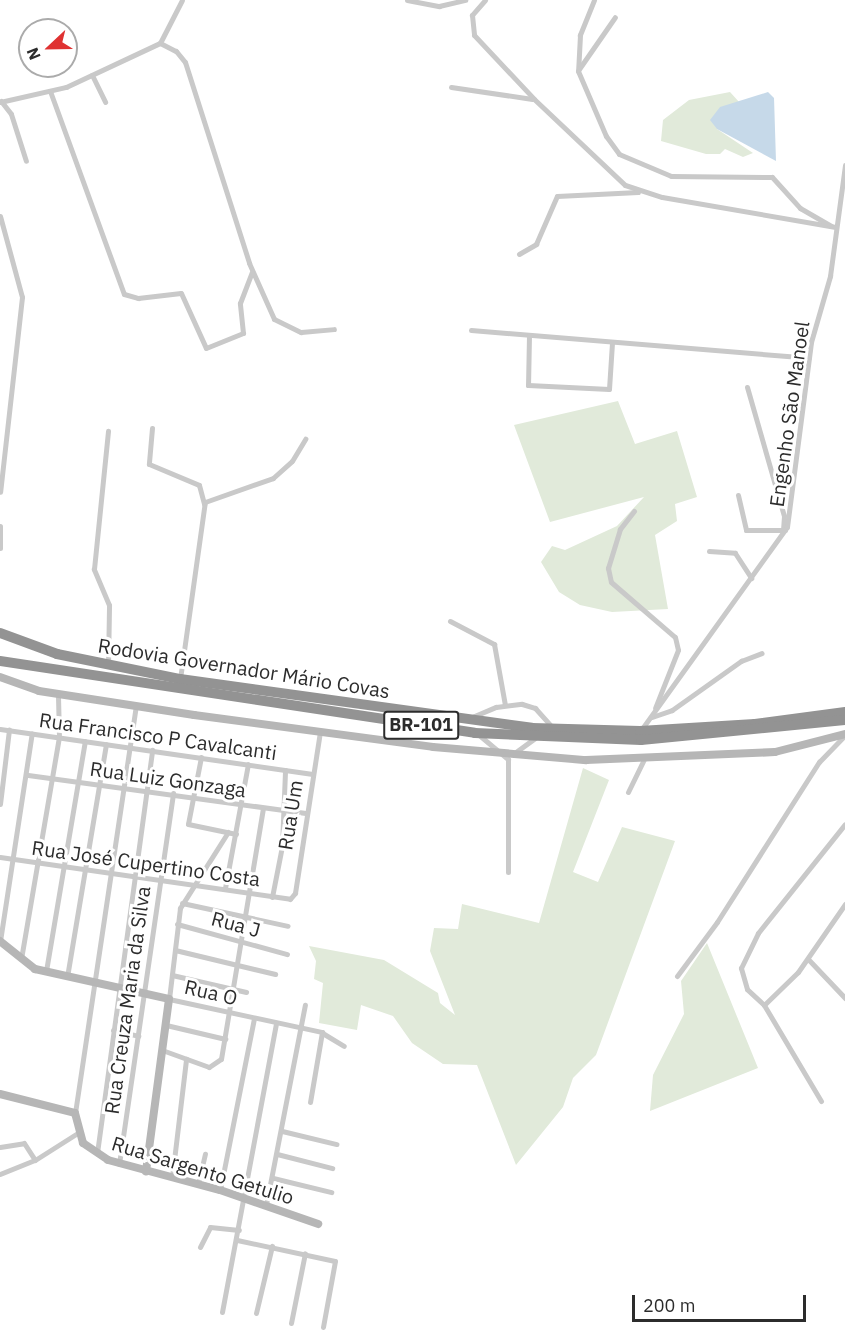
<!DOCTYPE html>
<html>
<head>
<meta charset="utf-8">
<style>
	body { margin:0 }
	#map { position:relative; width:845px; height:1340px; overflow:hidden; background:#fff; font-family:"IBM Plex Sans",sans-serif }
	div>[style] { position:absolute }
	[style*='--x'] { left:calc(var(--x)*1px); top:calc(var(--y)*1px); width:calc(var(--w)*1px); rotate:calc(var(--a)*1deg) }
	.green>* { inset:0; background:#e1eada }
	.water>* { inset:0; background:#c6d9e9 }
	.street>* { height:5px; margin:-2.5px; padding:0 2.5px; transform-origin:2.5px; border-radius:2.5px; background:#c9c9c9 }
	.secondary>* { height:8px; margin:-4px; padding:0 4px; transform-origin:4px; border-radius:4px; background:#b6b6b6 }
	.highway>* { height:10px; margin:-5px; padding:0 5px; transform-origin:5px; border-radius:5px; background:#939393 }
	span { translate:-50% -50%; white-space:nowrap; text-align:center; line-height:1.15; -webkit-text-stroke:6px #fff; paint-order:stroke }
	.shield-label span { padding:2px 4px; background:#fff; border:2px solid; border-radius:4px; -webkit-text-stroke-width:0 }
	.shield-label { font-size:18px; color:#2c2c2c; font-weight:700 }
	.street-label { font-size:20px; color:#2c2c2c }
	.north { position:absolute; left:18px; top:18px; width:60px; height:60px; box-sizing:border-box; background:#fff; border:2px solid #ababab; border-radius:50%; rotate:248deg; font-size:16px; font-weight:700; line-height:24px; text-align:center; color:#2c2c2c }
	.north::after { content:''; display:block; margin:auto; width:21px; height:27px; background:#df3232; clip-path:polygon(50% 0,100% 100%,50% 72%,0 100%) }
	.scale { position:absolute; left:632px; top:1295px; width:174px; height:27px; box-sizing:border-box; border:3px solid #2c2c2c; border-top:0; padding-left:8px; font-size:18px; line-height:21px; white-space:nowrap; color:#2c2c2c; -webkit-text-stroke:4px #fff; paint-order:stroke }
</style>
</head>
<body>
<div id="map">
	<div class="green">
		<i style="clip-path:polygon(730px 92px,740px 103px,717px 129px,753px 153px,743px 157px,725px 149px,720px 154px,706px 154px,661px 141px,663px 120px,689px 100px)"></i>
		<i style="clip-path:polygon(618px 401px,635px 444px,677px 431px,697px 497px,675px 504px,677px 521px,655px 535px,668px 609px,612px 612px,580px 605px,559px 592px,541px 562px,552px 546px,565px 550px,617px 526px,644px 497px,550px 522px,514px 425px)"></i>
		<i style="clip-path:polygon(583px 768px,609px 780px,573px 872px,598px 882px,622px 827px,675px 841px,596px 1055px,573px 1078px,563px 1107px,516px 1165px,477px 1065px,443px 1064px,412px 1043px,393px 1016px,361px 1005px,357px 1030px,319px 1023px,323px 983px,314px 979px,316px 961px,309px 946px,384px 960px,438px 993px,440px 1003px,455px 1015px,430px 951px,434px 928px,458px 929px,462px 904px,539px 923px)"></i>
		<i style="clip-path:polygon(707px 943px,758px 1068px,650px 1111px,653px 1075px,684px 1014px,681px 981px)"></i>
	</div>
	<div class="water">
		<i style="clip-path:polygon(768px 92px,774px 98px,776px 161px,717px 129px,710px 120px,720px 107px)"></i>
	</div>
	<div class="street">
		<i style="--x:407;--y:0;--w:33;--a:11"></i>
		<i style="--x:439;--y:6;--w:27;--a:-13"></i>
		<i style="--x:485;--y:0;--w:20;--a:131"></i>
		<i style="--x:472;--y:15;--w:20;--a:84"></i>
		<i style="--x:474;--y:35;--w:88;--a:46.8"></i>
		<i style="--x:534;--y:99;--w:125;--a:43.4"></i>
		<i style="--x:625;--y:185;--w:39;--a:18"></i>
		<i style="--x:662;--y:197;--w:176;--a:9.8"></i>
		<i style="--x:594;--y:0;--w:38;--a:112"></i>
		<i style="--x:580;--y:35;--w:36;--a:93"></i>
		<i style="--x:578;--y:71;--w:71;--a:66.7"></i>
		<i style="--x:606;--y:136;--w:22;--a:54"></i>
		<i style="--x:619;--y:154;--w:56;--a:22.9"></i>
		<i style="--x:671;--y:176;--w:101;--a:0.6"></i>
		<i style="--x:772;--y:177;--w:42;--a:47.9"></i>
		<i style="--x:800;--y:208;--w:36;--a:30"></i>
		<i style="--x:160;--y:43;--w:18;--a:27"></i>
		<i style="--x:176;--y:51;--w:14;--a:51"></i>
		<i style="--x:185;--y:62;--w:211;--a:72.3"></i>
		<i style="--x:249;--y:263;--w:61;--a:65.9"></i>
		<i style="--x:274;--y:319;--w:30;--a:26"></i>
		<i style="--x:301;--y:332;--w:33;--a:-5"></i>
		<i style="--x:579;--y:69;--w:63;--a:-55.3"></i>
		<i style="--x:92;--y:75;--w:30;--a:64"></i>
		<i style="--x:451;--y:87;--w:82;--a:8.4"></i>
		<i style="--x:50;--y:91;--w:216;--a:70"></i>
		<i style="--x:124;--y:294;--w:15;--a:16"></i>
		<i style="--x:138;--y:298;--w:43;--a:-6.6"></i>
		<i style="--x:181;--y:293;--w:60;--a:65.6"></i>
		<i style="--x:206;--y:348;--w:40;--a:-22"></i>
		<i style="--x:243;--y:333;--w:30;--a:-96"></i>
		<i style="--x:240;--y:303;--w:33;--a:-69"></i>
		<i style="--x:1;--y:101;--w:16;--a:52"></i>
		<i style="--x:11;--y:114;--w:49;--a:72.3"></i>
		<i style="--x:0;--y:102;--w:68;--a:-12.8"></i>
		<i style="--x:66;--y:87;--w:104;--a:-25.1"></i>
		<i style="--x:160;--y:43;--w:48;--a:-62.9"></i>
		<i style="--x:0;--y:216;--w:84;--a:74.8"></i>
		<i style="--x:22;--y:297;--w:196;--a:96.4"></i>
		<i style="--x:519;--y:254;--w:20;--a:-30"></i>
		<i style="--x:536;--y:244;--w:52;--a:-66.4"></i>
		<i style="--x:557;--y:196;--w:81;--a:-2.8"></i>
		<i style="--x:471;--y:330;--w:339;--a:4.7"></i>
		<i style="--x:529;--y:335;--w:50;--a:91.1"></i>
		<i style="--x:528;--y:385;--w:81;--a:2.8"></i>
		<i style="--x:609;--y:389;--w:47;--a:-86.3"></i>
		<i style="--x:747;--y:387;--w:134;--a:74"></i>
		<i style="--x:784;--y:516;--w:14;--a:94"></i>
		<i style="--x:152;--y:428;--w:36;--a:95"></i>
		<i style="--x:149;--y:464;--w:54;--a:22.8"></i>
		<i style="--x:199;--y:485;--w:20;--a:75"></i>
		<i style="--x:738;--y:495;--w:36;--a:77"></i>
		<i style="--x:746;--y:530;--w:39;--a:0"></i>
		<i style="--x:634;--y:511;--w:23;--a:128"></i>
		<i style="--x:620;--y:529;--w:41;--a:107.1"></i>
		<i style="--x:608;--y:568;--w:14;--a:78"></i>
		<i style="--x:611;--y:582;--w:84;--a:40.7"></i>
		<i style="--x:675;--y:637;--w:13;--a:77"></i>
		<i style="--x:678;--y:650;--w:62;--a:111.6"></i>
		<i style="--x:0;--y:526;--w:22;--a:90"></i>
		<i style="--x:709;--y:551;--w:26;--a:4"></i>
		<i style="--x:735;--y:553;--w:30;--a:57"></i>
		<i style="--x:450;--y:621;--w:50;--a:27.6"></i>
		<i style="--x:494;--y:644;--w:62;--a:79.8"></i>
		<i style="--x:108;--y:665;--w:60;--a:-89"></i>
		<i style="--x:109;--y:605;--w:39;--a:-113"></i>
		<i style="--x:94;--y:569;--w:139;--a:-84.2"></i>
		<i style="--x:180;--y:679;--w:179;--a:-82"></i>
		<i style="--x:205;--y:502;--w:72;--a:-19.4"></i>
		<i style="--x:273;--y:478;--w:25;--a:-42"></i>
		<i style="--x:292;--y:461;--w:26;--a:-59"></i>
		<i style="--x:472;--y:717;--w:26;--a:-23"></i>
		<i style="--x:496;--y:707;--w:26;--a:-7"></i>
		<i style="--x:522;--y:704;--w:14;--a:17"></i>
		<i style="--x:535;--y:708;--w:27;--a:48"></i>
		<i style="--x:652;--y:717;--w:21;--a:-19"></i>
		<i style="--x:672;--y:710;--w:85;--a:-35.4"></i>
		<i style="--x:741;--y:661;--w:22;--a:-21"></i>
		<i style="--x:0;--y:729;--w:314;--a:8.2"></i>
		<i style="--x:641;--y:730;--w:250;--a:-54.3"></i>
		<i style="--x:787;--y:527;--w:187;--a:-82.6"></i>
		<i style="--x:811;--y:342;--w:69;--a:-73.9"></i>
		<i style="--x:830;--y:276;--w:112;--a:-82.3"></i>
		<i style="--x:479;--y:735;--w:38;--a:40"></i>
		<i style="--x:508;--y:759;--w:113;--a:90"></i>
		<i style="--x:513;--y:754;--w:27;--a:-36"></i>
		<i style="--x:201;--y:757;--w:68;--a:101"></i>
		<i style="--x:188;--y:824;--w:49;--a:11.8"></i>
		<i style="--x:28;--y:775;--w:280;--a:7.8"></i>
		<i style="--x:628;--y:792;--w:37;--a:-64"></i>
		<i style="--x:0;--y:804;--w:75;--a:-83.1"></i>
		<i style="--x:228;--y:832;--w:90;--a:122.3"></i>
		<i style="--x:180;--y:908;--w:92;--a:96.9"></i>
		<i style="--x:169;--y:999;--w:157;--a:12.2"></i>
		<i style="--x:322;--y:1032;--w:71;--a:99.7"></i>
		<i style="--x:0;--y:857;--w:293;--a:8.2"></i>
		<i style="--x:290;--y:899;--w:8;--a:-50"></i>
		<i style="--x:295;--y:893;--w:163;--a:-81.2"></i>
		<i style="--x:225;--y:888;--w:126;--a:-79.5"></i>
		<i style="--x:272;--y:897;--w:52;--a:-78.9"></i>
		<i style="--x:282;--y:846;--w:76;--a:-87.7"></i>
		<i style="--x:182;--y:903;--w:108;--a:12.2"></i>
		<i style="--x:177;--y:924;--w:114;--a:15.3"></i>
		<i style="--x:0;--y:941;--w:210;--a:-81.3"></i>
		<i style="--x:175;--y:950;--w:103;--a:13.5"></i>
		<i style="--x:21;--y:959;--w:225;--a:-80.3"></i>
		<i style="--x:59;--y:737;--w:42;--a:-91.4"></i>
		<i style="--x:808;--y:959;--w:54;--a:46.5"></i>
		<i style="--x:46;--y:971;--w:233;--a:-80.4"></i>
		<i style="--x:172;--y:975;--w:76;--a:12.9"></i>
		<i style="--x:677;--y:976;--w:67;--a:-53.5"></i>
		<i style="--x:717;--y:922;--w:190;--a:-57.5"></i>
		<i style="--x:819;--y:762;--w:37;--a:-46"></i>
		<i style="--x:67;--y:977;--w:236;--a:-80.5"></i>
		<i style="--x:764;--y:1005;--w:47;--a:-44.1"></i>
		<i style="--x:798;--y:972;--w:83;--a:-55.3"></i>
		<i style="--x:166;--y:1025;--w:61;--a:13.3"></i>
		<i style="--x:113;--y:1030;--w:26;--a:13"></i>
		<i style="--x:324;--y:1034;--w:23;--a:31"></i>
		<i style="--x:162;--y:1050;--w:50;--a:19.9"></i>
		<i style="--x:209;--y:1067;--w:14;--a:-34"></i>
		<i style="--x:221;--y:1059;--w:254;--a:-80.5"></i>
		<i style="--x:821;--y:1101;--w:112;--a:-120.7"></i>
		<i style="--x:764;--y:1005;--w:23;--a:-137"></i>
		<i style="--x:747;--y:989;--w:22;--a:-106"></i>
		<i style="--x:741;--y:968;--w:39;--a:-64"></i>
		<i style="--x:758;--y:933;--w:139;--a:-51.4"></i>
		<i style="--x:75;--y:1113;--w:412;--a:-81.5"></i>
		<i style="--x:282;--y:1131;--w:56;--a:13.5"></i>
		<i style="--x:0;--y:1147;--w:24;--a:-9"></i>
		<i style="--x:24;--y:1143;--w:20;--a:57"></i>
		<i style="--x:97;--y:1153;--w:407;--a:-82.2"></i>
		<i style="--x:277;--y:1154;--w:57;--a:14.3"></i>
		<i style="--x:119;--y:1164;--w:375;--a:-81.7"></i>
		<i style="--x:0;--y:1174;--w:38;--a:-22"></i>
		<i style="--x:35;--y:1160;--w:49;--a:-32.4"></i>
		<i style="--x:172;--y:1177;--w:119;--a:-83.2"></i>
		<i style="--x:273;--y:1178;--w:60;--a:13.6"></i>
		<i style="--x:198;--y:1184;--w:31;--a:-77"></i>
		<i style="--x:220;--y:1190;--w:174;--a:-78.8"></i>
		<i style="--x:266;--y:1205;--w:204;--a:-79"></i>
		<i style="--x:237;--y:1240;--w:100;--a:12.1"></i>
		<i style="--x:335;--y:1261;--w:67;--a:100.3"></i>
		<i style="--x:200;--y:1247;--w:22;--a:-63"></i>
		<i style="--x:210;--y:1227;--w:29;--a:6"></i>
		<i style="--x:222;--y:1312;--w:294;--a:-79.4"></i>
		<i style="--x:256;--y:1313;--w:69;--a:-76.6"></i>
		<i style="--x:291;--y:1323;--w:71;--a:-78.7"></i>
	</div>
	<div class="secondary">
		<i style="--x:0;--y:677;--w:41;--a:19.7"></i>
		<i style="--x:39;--y:691;--w:157;--a:8.8"></i>
		<i style="--x:194;--y:715;--w:241;--a:7.6"></i>
		<i style="--x:433;--y:747;--w:154;--a:4.9"></i>
		<i style="--x:586;--y:760;--w:189;--a:-2.4"></i>
		<i style="--x:775;--y:752;--w:72;--a:-14.4"></i>
		<i style="--x:0;--y:941;--w:45;--a:38.7"></i>
		<i style="--x:35;--y:969;--w:137;--a:12.6"></i>
		<i style="--x:169;--y:999;--w:174;--a:97.6"></i>
		<i style="--x:0;--y:1094;--w:77;--a:14.2"></i>
		<i style="--x:75;--y:1113;--w:31;--a:75"></i>
		<i style="--x:83;--y:1143;--w:30;--a:34"></i>
		<i style="--x:108;--y:1160;--w:116;--a:15"></i>
		<i style="--x:220;--y:1190;--w:104;--a:19.1"></i>
	</div>
	<div class="highway">
		<i style="--x:0;--y:633;--w:61;--a:20.2"></i>
		<i style="--x:57;--y:654;--w:126;--a:11.5"></i>
		<i style="--x:180;--y:679;--w:355;--a:7.9"></i>
		<i style="--x:532;--y:728;--w:108;--a:1.6"></i>
		<i style="--x:640;--y:731;--w:115;--a:-3.5"></i>
		<i style="--x:755;--y:724;--w:91;--a:-7.6"></i>
		<i style="--x:0;--y:661;--w:480;--a:8.6"></i>
		<i style="--x:475;--y:733;--w:166;--a:2.4"></i>
		<i style="--x:641;--y:740;--w:205;--a:-5.6"></i>
	</div>
	<div class="shield-label">
		<span style="left:421px;top:725px">BR-101</span>
	</div>
	<div class="street-label">
		<span style="left:789px;top:414px;rotate:-82deg">Engenho São Manoel</span>
		<span style="left:244px;top:668px;rotate:9deg">Rodovia Governador Mário Covas</span>
		<span style="left:158px;top:736px;rotate:8deg">Rua Francisco P Cavalcanti</span>
		<span style="left:168px;top:779px;rotate:8deg">Rua Luiz Gonzaga</span>
		<span style="left:290px;top:815px;rotate:-81deg">Rua Um</span>
		<span style="left:146px;top:863px;rotate:8deg">Rua José Cupertino Costa</span>
		<span style="left:236px;top:924px;rotate:15deg">Rua J</span>
		<span style="left:211px;top:992px;rotate:13deg">Rua O</span>
		<span style="left:127px;top:1000px;rotate:-82deg">Rua Creuza Maria da Silva</span>
		<span style="left:203px;top:1170px;rotate:17deg">Rua Sargento Getulio</span>
	</div>
	<div class="north">N</div>
	<div class="scale">200 m</div>
</div>
</body>
</html>
